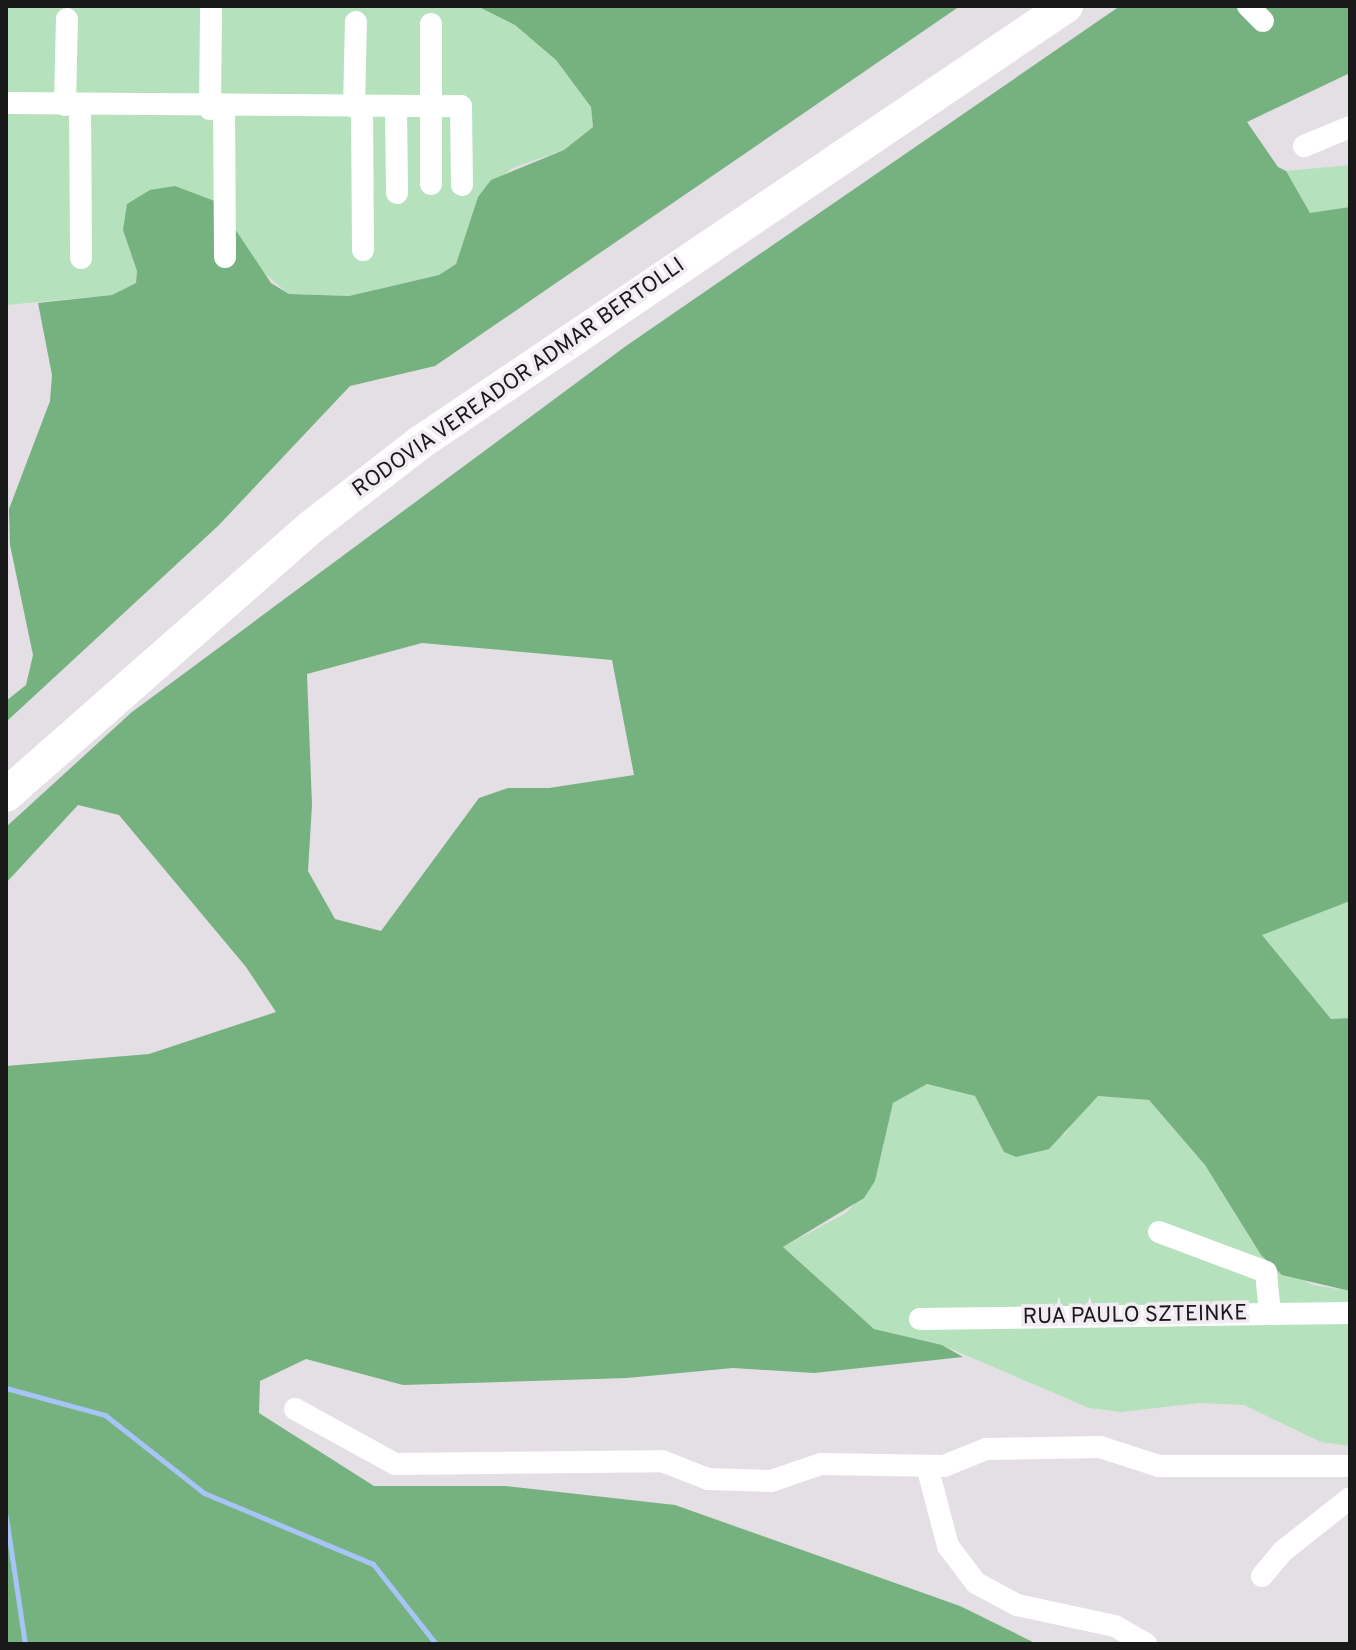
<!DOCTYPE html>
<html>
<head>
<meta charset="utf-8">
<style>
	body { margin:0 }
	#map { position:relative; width:1356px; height:1650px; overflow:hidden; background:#e4dfe4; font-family:Overpass,sans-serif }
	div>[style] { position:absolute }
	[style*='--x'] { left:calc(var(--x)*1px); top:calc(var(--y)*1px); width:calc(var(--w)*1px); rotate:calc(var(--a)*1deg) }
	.green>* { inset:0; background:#b5e1bc }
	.forest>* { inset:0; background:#75b280 }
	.stream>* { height:5px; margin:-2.5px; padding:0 2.5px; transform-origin:2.5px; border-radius:2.5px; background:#a6c4f5 }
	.minor>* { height:22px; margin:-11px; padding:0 11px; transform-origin:11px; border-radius:11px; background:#fff }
	.highway>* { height:34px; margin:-17px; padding:0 17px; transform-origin:17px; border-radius:17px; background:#fff }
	span { translate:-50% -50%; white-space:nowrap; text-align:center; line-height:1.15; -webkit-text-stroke:7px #f1ecf1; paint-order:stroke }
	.street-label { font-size:22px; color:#1a191a }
	.frame { position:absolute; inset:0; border:8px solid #1a191a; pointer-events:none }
</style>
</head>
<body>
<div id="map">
	<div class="green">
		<i style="clip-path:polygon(6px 6px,477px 6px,515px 25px,556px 60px,591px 107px,593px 127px,564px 150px,512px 168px,478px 198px,456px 264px,439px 275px,349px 296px,289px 294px,264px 273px,123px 230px,137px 271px,136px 283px,112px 295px,6px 305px)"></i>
		<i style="clip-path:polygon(1350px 165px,1350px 207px,1310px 214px,1286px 179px,1286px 171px)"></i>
		<i style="clip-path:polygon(1350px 901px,1350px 1018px,1331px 1019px,1261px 935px)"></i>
		<i style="clip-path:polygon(927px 1084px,975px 1096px,1004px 1152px,1065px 1134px,1082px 1108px,1098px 1096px,1149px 1100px,1205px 1165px,1261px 1255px,1312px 1285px,1350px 1291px,1350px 1446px,1321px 1442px,1244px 1405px,1199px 1403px,1121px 1412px,1089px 1408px,942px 1345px,874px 1329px,783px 1247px,846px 1213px,875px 1181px,893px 1103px)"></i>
	</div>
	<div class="forest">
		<i style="clip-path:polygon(477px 6px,960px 6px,435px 366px,350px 386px,219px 525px,6px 722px,6px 701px,26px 685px,33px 655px,10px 545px,9px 509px,50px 401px,52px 375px,38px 303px,112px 295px,136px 283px,137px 271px,123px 230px,127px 204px,150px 190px,175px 186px,217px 202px,271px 283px,289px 294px,349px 296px,439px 275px,456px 264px,478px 197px,491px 180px,564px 150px,593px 127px,591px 107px,556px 60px,515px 25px)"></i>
		<i style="clip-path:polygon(evenodd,1120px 6px,1350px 6px,1350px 73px,1247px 122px,1278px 167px,1286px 171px,1310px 213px,1350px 207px,1350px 901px,1262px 935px,1331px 1019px,1350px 1018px,1350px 1291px,1282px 1275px,1261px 1255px,1205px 1165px,1149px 1100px,1098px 1096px,1049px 1149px,1016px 1157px,1004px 1152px,975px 1096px,927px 1084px,893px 1103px,875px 1181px,864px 1198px,783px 1247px,874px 1329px,942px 1345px,963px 1357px,814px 1373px,733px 1368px,627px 1378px,403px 1385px,306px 1359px,260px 1381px,259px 1413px,374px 1486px,505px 1486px,675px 1505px,960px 1606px,1037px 1644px,6px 1644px,6px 1066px,149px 1054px,276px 1012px,246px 967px,119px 815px,78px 805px,6px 883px,6px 827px,132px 712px,626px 346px,1120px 6px,422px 643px,612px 660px,634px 775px,549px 788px,508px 788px,479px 798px,381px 931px,335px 919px,308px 871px,312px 805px,307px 674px,422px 643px)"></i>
	</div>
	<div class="stream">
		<i style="--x:6;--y:1388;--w:103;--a:15.3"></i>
		<i style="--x:105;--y:1415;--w:126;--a:38.2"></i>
		<i style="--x:204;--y:1493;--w:183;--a:22.8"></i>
		<i style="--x:373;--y:1564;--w:102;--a:51.8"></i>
		<i style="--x:6;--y:1517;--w:128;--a:81.5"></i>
	</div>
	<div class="minor">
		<i style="--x:1248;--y:6;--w:21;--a:45"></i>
		<i style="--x:7;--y:103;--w:454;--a:0.4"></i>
		<i style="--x:461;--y:106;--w:79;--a:89.3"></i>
		<i style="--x:65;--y:105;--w:86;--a:-88.7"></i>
		<i style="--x:80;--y:105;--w:153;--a:89.6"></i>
		<i style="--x:354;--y:107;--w:85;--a:-88.7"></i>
		<i style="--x:362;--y:107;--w:143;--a:89.6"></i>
		<i style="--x:396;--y:107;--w:86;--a:89.3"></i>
		<i style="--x:210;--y:109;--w:103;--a:-89.4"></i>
		<i style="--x:224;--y:109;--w:148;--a:89.6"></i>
		<i style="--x:1304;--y:146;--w:50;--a:-22.4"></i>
		<i style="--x:431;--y:184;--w:160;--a:-90"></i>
		<i style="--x:1159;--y:1232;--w:114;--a:20.5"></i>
		<i style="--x:1266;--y:1272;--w:42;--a:84.6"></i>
		<i style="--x:920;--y:1319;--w:430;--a:-0.8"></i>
		<i style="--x:295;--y:1409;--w:114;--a:28.8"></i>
		<i style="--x:395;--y:1464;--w:267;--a:-0.6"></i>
		<i style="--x:662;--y:1461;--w:49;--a:21.4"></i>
		<i style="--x:708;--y:1479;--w:63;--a:1.8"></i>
		<i style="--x:771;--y:1481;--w:53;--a:-18.8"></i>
		<i style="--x:821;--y:1464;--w:123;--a:0.9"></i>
		<i style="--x:944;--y:1466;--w:45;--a:-22"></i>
		<i style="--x:986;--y:1449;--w:114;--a:-1"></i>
		<i style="--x:1100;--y:1447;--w:62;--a:17.9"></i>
		<i style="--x:1159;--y:1466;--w:191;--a:0"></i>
		<i style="--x:927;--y:1466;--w:83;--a:75.3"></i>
		<i style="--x:948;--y:1546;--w:46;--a:52.9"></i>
		<i style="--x:976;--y:1583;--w:47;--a:28.2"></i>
		<i style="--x:1017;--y:1605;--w:100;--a:12.1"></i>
		<i style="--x:1115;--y:1626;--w:36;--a:30"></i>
		<i style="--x:1262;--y:1576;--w:33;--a:-50"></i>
		<i style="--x:1283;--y:1551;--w:85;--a:-38.3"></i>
	</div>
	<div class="highway">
		<i style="--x:6;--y:795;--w:406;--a:-41.3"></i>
		<i style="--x:311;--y:527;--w:139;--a:-37.7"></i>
		<i style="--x:421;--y:442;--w:779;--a:-34.06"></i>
	</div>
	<div class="street-label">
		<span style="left:519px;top:378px;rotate:-35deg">RODOVIA VEREADOR ADMAR BERTOLLI</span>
		<span style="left:1135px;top:1316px;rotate:-1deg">RUA PAULO SZTEINKE</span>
	</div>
	<div class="frame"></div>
</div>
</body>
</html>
